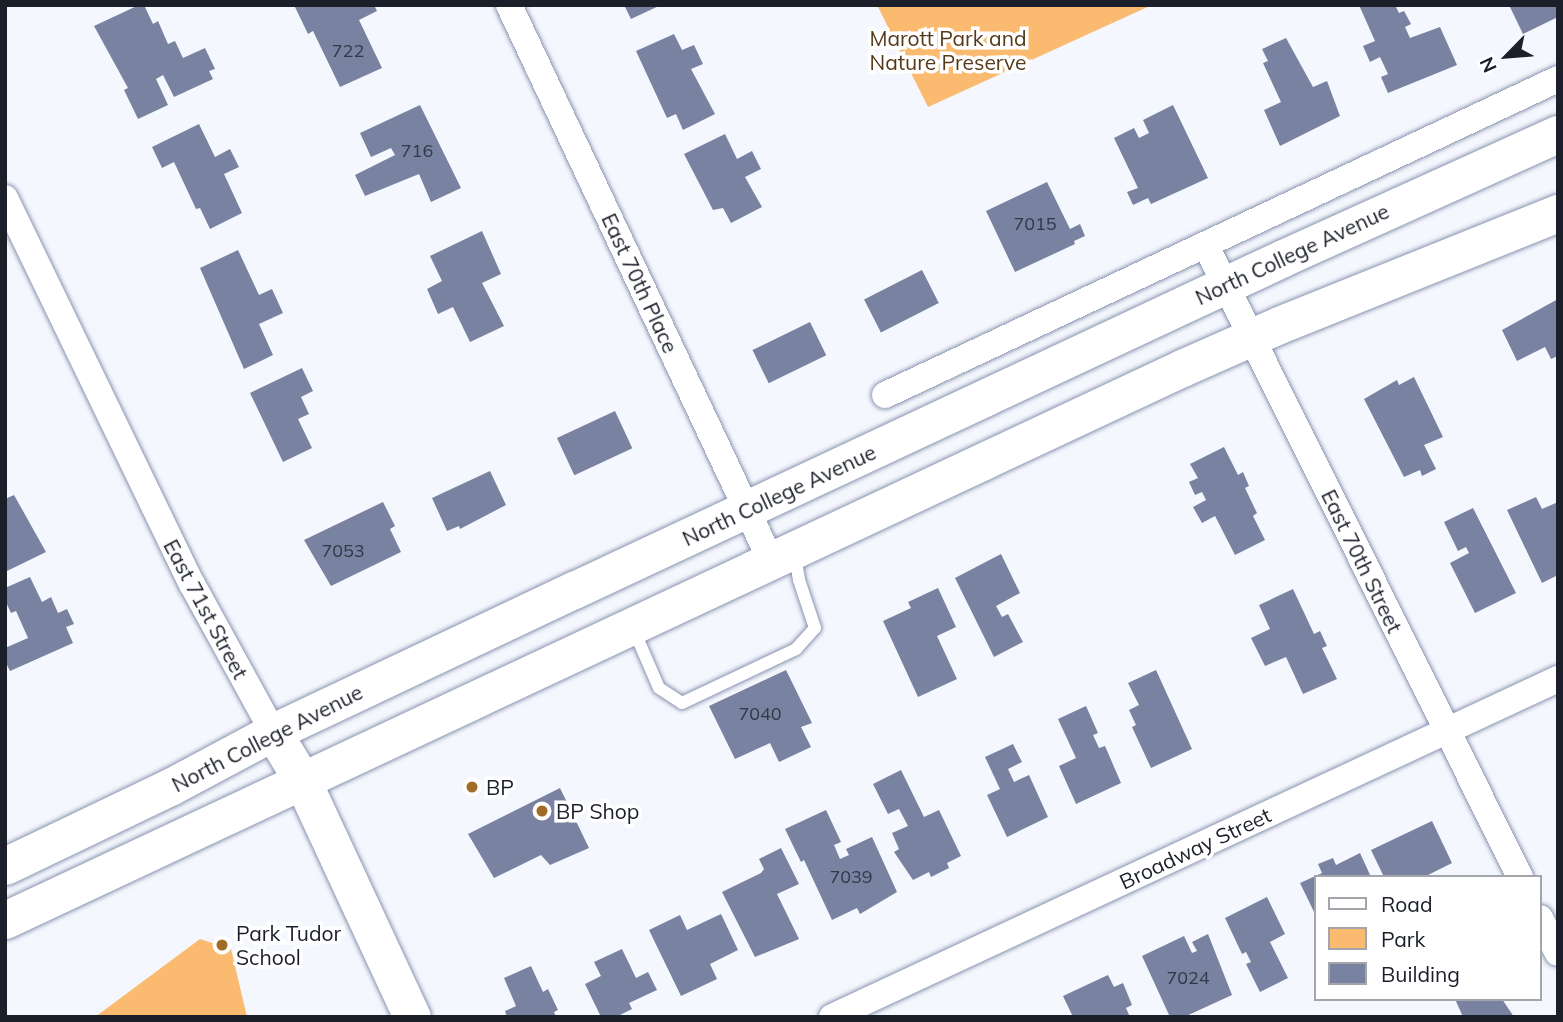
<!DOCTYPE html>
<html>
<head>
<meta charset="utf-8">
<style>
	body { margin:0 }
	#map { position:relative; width:1563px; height:1022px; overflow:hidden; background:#f4f7fd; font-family:Mulish,sans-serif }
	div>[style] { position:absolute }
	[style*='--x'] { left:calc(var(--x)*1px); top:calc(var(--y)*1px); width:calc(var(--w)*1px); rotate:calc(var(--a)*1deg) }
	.green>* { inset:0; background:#faba6f }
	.building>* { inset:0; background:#7982a0; transform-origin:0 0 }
	.roads { filter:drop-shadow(0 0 2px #8993b1) drop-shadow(0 0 2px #8993b1) }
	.service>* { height:12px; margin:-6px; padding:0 6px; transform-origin:6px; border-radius:6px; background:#fff }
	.minor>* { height:26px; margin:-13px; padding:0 13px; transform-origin:13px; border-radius:13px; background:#fff }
	.secondary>* { height:37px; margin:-18.5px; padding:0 18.5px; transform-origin:18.5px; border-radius:18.5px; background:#fff }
	.dots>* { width:19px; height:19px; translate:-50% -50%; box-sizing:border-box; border:4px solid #fff; border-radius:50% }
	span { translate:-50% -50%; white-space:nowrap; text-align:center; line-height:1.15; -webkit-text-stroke:7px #fff; paint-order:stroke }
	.number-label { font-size:18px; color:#323848 }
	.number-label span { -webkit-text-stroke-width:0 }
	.park-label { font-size:21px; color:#553a19 }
	.street-label { font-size:21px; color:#1b1f2a }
	.poi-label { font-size:21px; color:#1b1f2a }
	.left { translate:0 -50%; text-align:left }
	.frame { position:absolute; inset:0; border:7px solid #1b1f2a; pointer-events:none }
	.legend { position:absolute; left:1314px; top:875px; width:228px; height:126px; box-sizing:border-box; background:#fff; border:2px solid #a4a5aa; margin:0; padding:9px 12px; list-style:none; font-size:21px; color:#1b1f2a }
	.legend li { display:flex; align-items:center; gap:14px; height:35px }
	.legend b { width:35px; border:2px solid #a4a5aa }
	.north { position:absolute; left:1472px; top:21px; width:70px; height:70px; -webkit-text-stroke:5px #fff; paint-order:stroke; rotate:245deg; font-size:19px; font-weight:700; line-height:28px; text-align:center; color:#1b1f2a }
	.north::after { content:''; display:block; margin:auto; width:24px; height:32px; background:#1b1f2a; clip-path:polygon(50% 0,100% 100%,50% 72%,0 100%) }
</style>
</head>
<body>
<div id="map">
	<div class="green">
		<i style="clip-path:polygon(877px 5px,1152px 5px,928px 107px)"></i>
		<i style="clip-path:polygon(200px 939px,231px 949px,247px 1017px,95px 1017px)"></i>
	</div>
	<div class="building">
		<i style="clip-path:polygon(139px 5px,144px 5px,153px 24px,158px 21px,168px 44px,175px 41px,183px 58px,205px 48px,215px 69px,209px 71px,213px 79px,174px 97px,163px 75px,156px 79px,168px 105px,138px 119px,124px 90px,128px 88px,94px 26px)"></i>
		<i style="clip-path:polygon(294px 5px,374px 5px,377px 11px,359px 20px,382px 68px,340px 87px,313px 31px,308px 34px)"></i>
		<i style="clip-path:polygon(624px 5px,661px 5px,631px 19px)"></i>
		<i style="clip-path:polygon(1359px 5px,1395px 5px,1399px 13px,1404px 11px,1411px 24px,1405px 27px,1410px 38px,1440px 27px,1457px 65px,1388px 93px,1381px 77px,1388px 74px,1380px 57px,1370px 62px,1363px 46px,1375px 41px)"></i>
		<i style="clip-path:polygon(1509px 5px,1558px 5px,1558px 17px,1523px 34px)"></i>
		<i style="clip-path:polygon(674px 34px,682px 50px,694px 45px,703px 64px,691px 69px,715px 114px,683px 130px,676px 114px,667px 118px,636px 51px)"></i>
		<i style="clip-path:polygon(1286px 38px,1313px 87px,1327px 81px,1340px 116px,1280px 146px,1264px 110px,1281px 102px,1263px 63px,1268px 61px,1262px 49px)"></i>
		<i style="clip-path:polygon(420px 105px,461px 188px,431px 202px,419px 174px,365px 196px,355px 175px,395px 155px,391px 148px,371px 157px,360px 133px)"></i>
		<i style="clip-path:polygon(1173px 105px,1208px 178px,1151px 204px,1148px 198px,1133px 205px,1127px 192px,1138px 188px,1114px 138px,1134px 128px,1139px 138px,1149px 133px,1143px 120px)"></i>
		<i style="clip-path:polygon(199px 124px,215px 157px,230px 149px,239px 167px,224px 174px,242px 213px,210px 229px,200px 208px,196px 209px,174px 162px,162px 168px,152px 147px)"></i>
		<i style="clip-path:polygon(725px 134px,737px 159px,752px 151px,761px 169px,745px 177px,762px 207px,731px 223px,723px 208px,713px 210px,684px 154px)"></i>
		<i style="clip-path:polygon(1047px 182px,1070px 229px,1080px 224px,1085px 236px,1074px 241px,1075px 244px,1015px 272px,986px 211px)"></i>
		<i style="clip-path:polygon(482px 231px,501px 274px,482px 283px,504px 326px,470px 342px,453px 307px,438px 314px,427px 289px,442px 281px,430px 256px)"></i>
		<i style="clip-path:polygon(238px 250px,259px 295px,272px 289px,283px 313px,259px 324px,273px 355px,244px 369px,200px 268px)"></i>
		<i style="left:922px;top:270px;width:37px;height:65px;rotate:63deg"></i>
		<i style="clip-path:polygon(1558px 299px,1558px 356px,1551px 359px,1545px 347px,1517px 361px,1502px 330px)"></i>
		<i style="left:810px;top:322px;width:37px;height:64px;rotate:64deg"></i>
		<i style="clip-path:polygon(302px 368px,313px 391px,301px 397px,309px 414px,298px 419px,312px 448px,283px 462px,250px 393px)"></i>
		<i style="clip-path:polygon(1414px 377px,1443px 437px,1424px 445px,1436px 469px,1422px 476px,1420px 470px,1404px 477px,1364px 399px,1397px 380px,1399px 385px)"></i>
		<i style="left:615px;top:411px;width:41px;height:64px;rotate:65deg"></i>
		<i style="clip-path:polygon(1224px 447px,1238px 475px,1243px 472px,1249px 486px,1245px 488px,1257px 513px,1253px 516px,1265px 540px,1235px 555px,1215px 516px,1202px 523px,1193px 507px,1206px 500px,1202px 492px,1195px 495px,1189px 482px,1198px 478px,1190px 464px)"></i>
		<i style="clip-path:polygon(490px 471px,506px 505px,460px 529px,459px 526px,447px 531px,432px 498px)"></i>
		<i style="clip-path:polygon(14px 495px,46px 552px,5px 572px,5px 499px)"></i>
		<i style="clip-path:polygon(1536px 497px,1542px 509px,1558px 502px,1558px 575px,1542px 583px,1507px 510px)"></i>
		<i style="clip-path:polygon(383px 502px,395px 526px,390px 529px,401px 552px,331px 586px,304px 540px)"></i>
		<i style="clip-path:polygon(1473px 508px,1516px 593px,1475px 613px,1450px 563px,1469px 553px,1466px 547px,1458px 551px,1444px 522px)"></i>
		<i style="clip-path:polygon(1001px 554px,1020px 593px,996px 606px,1002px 617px,1008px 614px,1023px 642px,994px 657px,955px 578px)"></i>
		<i style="clip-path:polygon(30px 577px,42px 602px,51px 597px,58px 613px,67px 609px,74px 624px,66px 627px,73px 643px,10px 671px,5px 661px,5px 648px,28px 638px,16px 611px,11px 613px,5px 600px,5px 588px)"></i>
		<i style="clip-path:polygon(938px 588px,956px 627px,937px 636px,957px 679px,918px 697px,883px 621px,911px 608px,908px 602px)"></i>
		<i style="clip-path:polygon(1293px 589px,1314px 634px,1320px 631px,1327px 646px,1322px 648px,1337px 679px,1303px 694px,1286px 657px,1265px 666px,1251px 638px,1270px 629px,1259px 605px)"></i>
		<i style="clip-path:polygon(786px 670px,812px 723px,801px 727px,811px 747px,779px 762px,770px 743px,735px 759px,709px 706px)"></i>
		<i style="clip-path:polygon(1156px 670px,1192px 749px,1151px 768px,1132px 727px,1136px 725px,1129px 710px,1139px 705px,1128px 683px)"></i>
		<i style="clip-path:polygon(1086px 706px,1098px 733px,1093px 735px,1099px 748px,1105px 746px,1121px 783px,1076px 804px,1059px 766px,1076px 758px,1058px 719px)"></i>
		<i style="clip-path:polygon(1013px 744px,1022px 762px,1008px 769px,1014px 782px,1029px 775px,1048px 817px,1007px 837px,987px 795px,1000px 789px,985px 757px)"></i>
		<i style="clip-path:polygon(901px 770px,924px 817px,939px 810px,961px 856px,947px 863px,949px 868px,931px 877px,929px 872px,913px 880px,894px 852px,899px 849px,892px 833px,908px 826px,899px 809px,888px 814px,873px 784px)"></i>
		<i style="clip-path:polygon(560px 788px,589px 848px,550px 865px,541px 855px,494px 878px,468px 834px)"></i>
		<i style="clip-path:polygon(826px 810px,841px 842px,834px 845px,840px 859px,849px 855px,846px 849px,872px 837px,897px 892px,860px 914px,857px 908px,832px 920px,804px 860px,801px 862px,785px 829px)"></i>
		<i style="clip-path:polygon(1432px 821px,1452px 863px,1424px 877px,1384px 877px,1371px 850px)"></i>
		<i style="clip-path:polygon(781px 848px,799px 884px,777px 894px,799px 939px,755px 957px,722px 892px,761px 873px,764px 869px,759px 859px)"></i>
		<i style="clip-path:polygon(1360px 853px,1371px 877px,1316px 877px,1316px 916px,1300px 883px,1322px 873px,1318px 864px,1333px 858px,1336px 865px)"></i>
		<i style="clip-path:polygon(1267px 897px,1285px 934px,1270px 942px,1288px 978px,1260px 992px,1246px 964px,1251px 962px,1246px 952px,1242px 954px,1225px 918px)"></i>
		<i style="clip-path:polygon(721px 914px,738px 950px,710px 964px,717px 979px,681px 996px,649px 930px,680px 915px,687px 930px)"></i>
		<i style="clip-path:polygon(1208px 934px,1232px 995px,1184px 1017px,1170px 1017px,1142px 956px,1184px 936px,1192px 953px,1197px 951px,1192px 942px)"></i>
		<i style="clip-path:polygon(622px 949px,636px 978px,648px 972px,657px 990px,629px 1003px,632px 1009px,616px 1017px,601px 1017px,585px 984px,601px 976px,594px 962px)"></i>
		<i style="clip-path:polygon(531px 966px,543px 992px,548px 989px,558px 1010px,554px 1012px,556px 1017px,507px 1017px,505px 1011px,516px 1006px,504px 978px)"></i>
		<i style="clip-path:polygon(1108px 975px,1114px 987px,1123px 983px,1132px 1005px,1126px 1008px,1130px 1017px,1073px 1017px,1063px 996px)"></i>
		<i style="clip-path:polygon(1455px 999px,1502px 999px,1514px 1017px,1463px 1017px)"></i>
	</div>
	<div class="roads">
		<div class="service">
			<i style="--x:633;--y:628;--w:65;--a:66.6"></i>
			<i style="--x:659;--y:688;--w:27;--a:33"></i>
			<i style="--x:682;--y:703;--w:126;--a:-25.3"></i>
			<i style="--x:796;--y:649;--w:28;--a:-48"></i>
			<i style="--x:815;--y:628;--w:51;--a:-108.4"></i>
			<i style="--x:799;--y:580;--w:26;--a:-99"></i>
		</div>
		<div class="minor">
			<i style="--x:509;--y:5;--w:615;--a:64.77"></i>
			<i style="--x:5;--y:198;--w:429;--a:64.2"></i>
			<i style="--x:192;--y:584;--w:169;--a:61.3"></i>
			<i style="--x:1206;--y:246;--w:705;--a:63.54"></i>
			<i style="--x:885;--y:395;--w:743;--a:-25.15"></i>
			<i style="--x:1540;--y:918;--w:39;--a:63"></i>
			<i style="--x:832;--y:1017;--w:801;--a:-24.97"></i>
		</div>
		<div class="secondary">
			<i style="--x:273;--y:732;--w:56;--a:58.9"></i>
			<i style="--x:302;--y:780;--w:261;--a:65.1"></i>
			<i style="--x:5;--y:866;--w:183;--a:-25.6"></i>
			<i style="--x:170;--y:787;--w:117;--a:-28.1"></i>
			<i style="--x:273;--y:732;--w:333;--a:-25.3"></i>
			<i style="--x:574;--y:590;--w:783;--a:-25.09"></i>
			<i style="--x:1283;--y:258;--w:302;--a:-24.3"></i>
			<i style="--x:5;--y:920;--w:1300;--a:-25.13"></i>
			<i style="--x:1182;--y:368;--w:106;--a:-23.9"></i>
			<i style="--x:1279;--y:325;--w:301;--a:-21.9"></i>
		</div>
	</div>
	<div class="dots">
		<i style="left:472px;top:787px;background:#a26c26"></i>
		<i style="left:542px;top:811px;background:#a26c26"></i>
		<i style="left:222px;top:945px;background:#a26c26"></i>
	</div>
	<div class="number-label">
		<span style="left:348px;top:51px">722</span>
		<span style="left:417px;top:151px">716</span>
		<span style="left:1035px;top:224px">7015</span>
		<span style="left:343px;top:551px">7053</span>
		<span style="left:760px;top:714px">7040</span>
		<span style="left:851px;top:877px">7039</span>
		<span style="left:1188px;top:978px">7024</span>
	</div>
	<div class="park-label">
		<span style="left:948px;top:50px">Marott Park and<br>Nature Preserve</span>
	</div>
	<div class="street-label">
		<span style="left:1292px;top:254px;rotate:-25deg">North College Avenue</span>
		<span style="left:640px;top:283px;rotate:65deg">East 70th Place</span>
		<span style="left:779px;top:495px;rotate:-25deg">North College Avenue</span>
		<span style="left:1362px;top:561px;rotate:64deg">East 70th Street</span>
		<span style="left:206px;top:609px;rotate:62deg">East 71st Street</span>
		<span style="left:267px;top:738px;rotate:-27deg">North College Avenue</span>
		<span style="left:1195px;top:848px;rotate:-25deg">Broadway Street</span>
	</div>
	<div class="poi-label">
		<span class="left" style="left:486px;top:787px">BP</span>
		<span class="left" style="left:556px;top:811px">BP Shop</span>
		<span class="left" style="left:236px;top:945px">Park Tudor<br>School</span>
	</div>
	<div class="frame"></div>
	<ul class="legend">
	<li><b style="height:9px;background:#fff"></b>Road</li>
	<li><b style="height:19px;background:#faba6f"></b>Park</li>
	<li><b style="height:19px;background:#7982a0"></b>Building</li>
	</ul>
	<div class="north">N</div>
</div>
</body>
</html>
